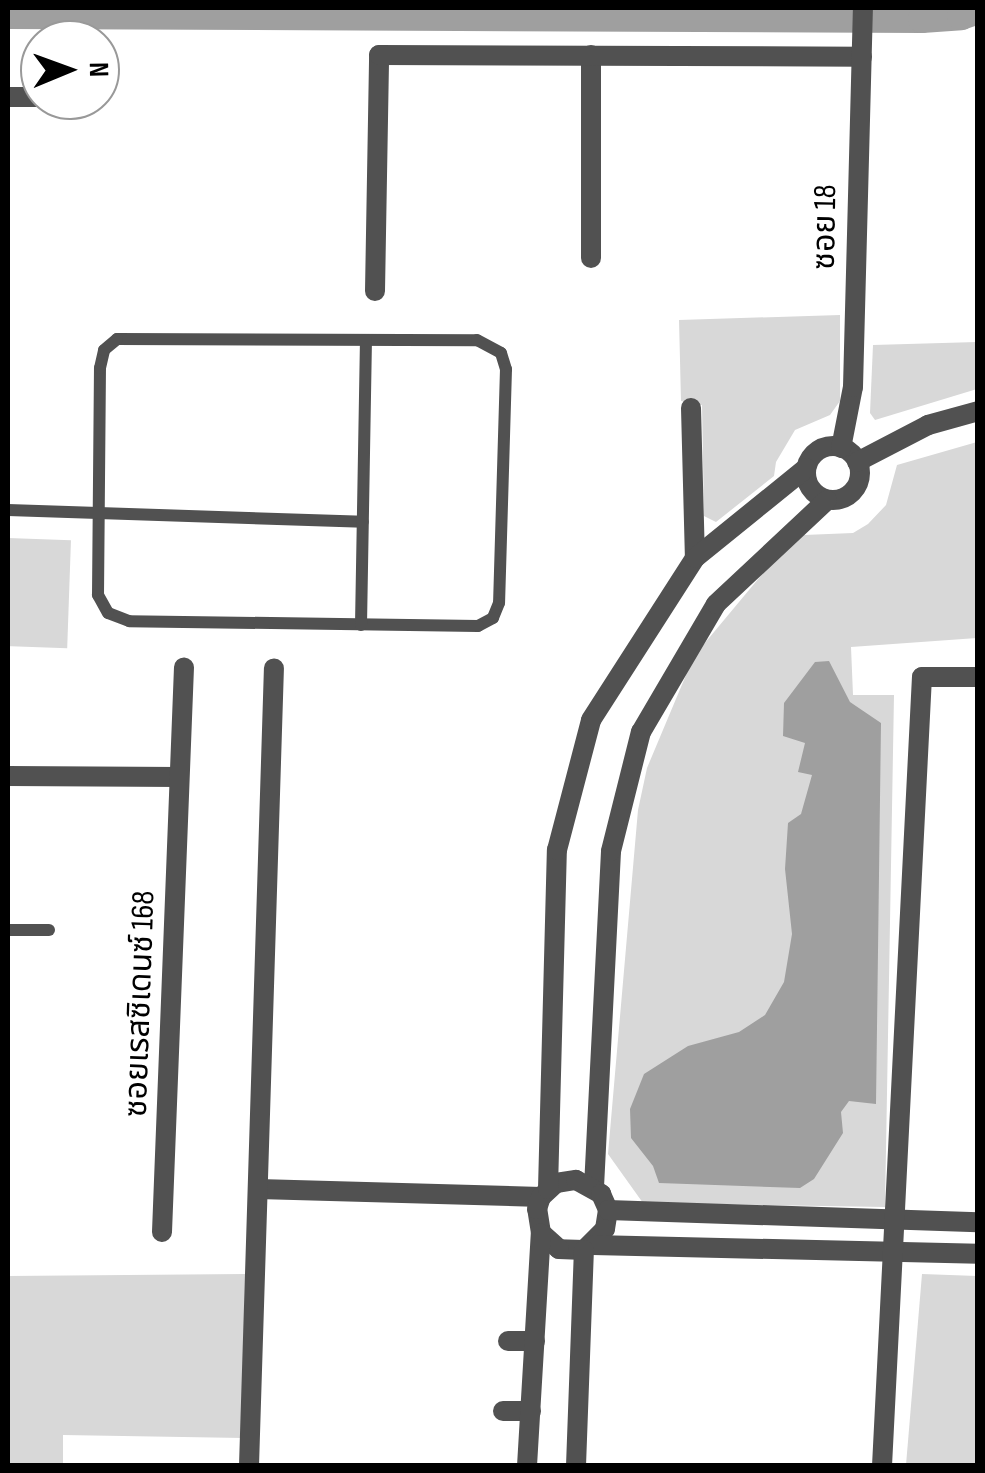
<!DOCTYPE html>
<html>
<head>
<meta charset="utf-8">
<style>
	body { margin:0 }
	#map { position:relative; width:985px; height:1473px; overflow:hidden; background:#fff; font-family:"Sofia Sans Condensed","Noto Sans Thai",sans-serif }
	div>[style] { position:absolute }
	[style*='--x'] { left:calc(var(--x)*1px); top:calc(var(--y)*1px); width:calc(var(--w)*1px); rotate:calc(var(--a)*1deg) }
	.green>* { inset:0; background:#d8d8d8; transform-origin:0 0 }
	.water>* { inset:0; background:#9f9f9f }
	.canal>* { height:28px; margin:-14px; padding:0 14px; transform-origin:14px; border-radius:14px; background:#9f9f9f }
	.service>* { height:12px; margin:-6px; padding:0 6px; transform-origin:6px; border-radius:6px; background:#515151 }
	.minor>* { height:20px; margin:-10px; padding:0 10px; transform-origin:10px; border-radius:10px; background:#515151 }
	.minor>.ring { margin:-10px; padding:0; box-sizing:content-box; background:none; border:20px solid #515151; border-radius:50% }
	span { translate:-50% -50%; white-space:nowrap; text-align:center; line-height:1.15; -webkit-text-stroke:8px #fff; paint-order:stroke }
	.street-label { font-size:32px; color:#000 }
	.frame { position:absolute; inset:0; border:10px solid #000; pointer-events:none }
	.north { position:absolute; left:20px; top:20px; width:100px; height:100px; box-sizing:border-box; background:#fff; border:2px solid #999; border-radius:50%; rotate:89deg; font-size:28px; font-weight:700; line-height:40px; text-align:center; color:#000 }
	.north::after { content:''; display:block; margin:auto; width:35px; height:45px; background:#000; clip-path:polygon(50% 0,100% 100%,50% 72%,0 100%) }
</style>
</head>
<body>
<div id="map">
	<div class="green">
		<i style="clip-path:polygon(840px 315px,840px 401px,830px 415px,795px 430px,776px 462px,774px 476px,716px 522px,704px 516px,702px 405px,681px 401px,679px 320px)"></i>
		<i style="clip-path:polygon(977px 342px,977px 389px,875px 420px,870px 413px,873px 345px)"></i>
		<i style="clip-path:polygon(977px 442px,977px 638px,851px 647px,853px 695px,894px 695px,885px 1207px,643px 1203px,608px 1154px,638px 810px,647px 768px,694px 656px,764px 572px,804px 535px,853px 533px,868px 524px,886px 505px,897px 465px)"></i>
		<i style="left:8px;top:538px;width:63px;height:108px;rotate:2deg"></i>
		<i style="clip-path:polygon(245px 1274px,243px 1438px,63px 1435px,63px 1465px,8px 1465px,8px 1276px)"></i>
		<i style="clip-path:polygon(922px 1274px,977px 1276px,977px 1465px,906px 1465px)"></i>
	</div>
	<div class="water">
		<i style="clip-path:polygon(829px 661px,850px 702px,881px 723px,876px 1104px,849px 1101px,841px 1112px,843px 1133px,814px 1179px,800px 1188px,659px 1183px,653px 1166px,631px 1138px,630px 1109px,644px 1074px,688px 1046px,739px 1032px,765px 1015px,784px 982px,792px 934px,785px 869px,788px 823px,801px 814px,812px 775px,798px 772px,805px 743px,783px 736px,784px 703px,815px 662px)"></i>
	</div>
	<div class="canal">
		<i style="--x:8;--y:15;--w:914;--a:0.25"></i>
		<i style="--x:922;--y:19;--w:39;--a:-4"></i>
		<i style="--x:961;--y:16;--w:18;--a:-19"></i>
	</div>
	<div class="service">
		<i style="--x:117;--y:339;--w:360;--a:0.2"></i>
		<i style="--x:477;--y:340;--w:27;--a:28"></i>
		<i style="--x:501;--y:353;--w:17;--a:73"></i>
		<i style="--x:506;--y:369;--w:234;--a:91.7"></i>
		<i style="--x:499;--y:603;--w:16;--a:112"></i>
		<i style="--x:493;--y:618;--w:17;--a:152"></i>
		<i style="--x:478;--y:626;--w:349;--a:-179.2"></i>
		<i style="--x:129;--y:621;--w:22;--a:-159"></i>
		<i style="--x:108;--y:613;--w:21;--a:-119"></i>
		<i style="--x:98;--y:595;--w:227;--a:-89.5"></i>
		<i style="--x:100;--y:368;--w:18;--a:-77"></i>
		<i style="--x:104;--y:350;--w:17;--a:-40"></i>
		<i style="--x:8;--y:510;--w:355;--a:1.9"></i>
		<i style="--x:361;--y:625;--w:285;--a:-89"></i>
		<i style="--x:8;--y:930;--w:41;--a:0"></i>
	</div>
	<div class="minor">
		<i style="--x:591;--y:55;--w:203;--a:90"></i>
		<i style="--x:8;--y:97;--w:32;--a:0"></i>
		<i style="--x:375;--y:291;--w:236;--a:-89"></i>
		<i style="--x:379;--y:55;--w:483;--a:0.2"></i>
		<i style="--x:691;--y:408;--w:150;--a:88.5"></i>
		<i class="ring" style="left:806px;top:446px;width:34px;height:34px"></i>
		<i style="--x:841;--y:448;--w:62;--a:-78.9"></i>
		<i style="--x:853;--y:387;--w:379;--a:-88.5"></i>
		<i style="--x:857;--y:462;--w:80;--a:-27.5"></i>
		<i style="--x:928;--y:425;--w:52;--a:-15.6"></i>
		<i style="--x:8;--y:776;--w:171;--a:0.3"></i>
		<i style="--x:594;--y:1187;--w:336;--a:-87.1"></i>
		<i style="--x:611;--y:851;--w:123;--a:-75.9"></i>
		<i style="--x:641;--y:732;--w:148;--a:-59.6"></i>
		<i style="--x:716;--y:604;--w:152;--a:-43.1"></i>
		<i style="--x:258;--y:1189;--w:283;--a:1.6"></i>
		<i style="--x:541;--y:1197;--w:21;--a:-43"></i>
		<i style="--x:556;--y:1183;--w:20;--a:-9"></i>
		<i style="--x:576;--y:1180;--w:29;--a:29"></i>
		<i style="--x:601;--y:1194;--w:17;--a:66"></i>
		<i style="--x:608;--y:1210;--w:19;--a:99"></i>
		<i style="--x:605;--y:1229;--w:30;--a:135"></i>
		<i style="--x:584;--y:1250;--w:25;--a:-178"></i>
		<i style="--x:559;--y:1249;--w:24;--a:-138"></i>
		<i style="--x:541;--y:1233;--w:24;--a:-99"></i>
		<i style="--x:537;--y:1209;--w:13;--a:-72"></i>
		<i style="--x:548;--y:1189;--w:339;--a:-88.5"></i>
		<i style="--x:557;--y:850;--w:134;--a:-75.3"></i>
		<i style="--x:591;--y:720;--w:193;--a:-57.3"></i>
		<i style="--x:695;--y:558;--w:143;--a:-39"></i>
		<i style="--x:608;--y:1210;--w:370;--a:1.9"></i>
		<i style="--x:162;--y:1232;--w:565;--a:-87.77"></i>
		<i style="--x:593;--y:1245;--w:385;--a:1.3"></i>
		<i style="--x:508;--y:1341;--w:27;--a:0"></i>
		<i style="--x:503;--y:1411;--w:28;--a:0"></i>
		<i style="--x:249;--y:1466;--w:798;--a:-88.21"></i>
		<i style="--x:527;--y:1466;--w:233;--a:-86.6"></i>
		<i style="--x:576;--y:1466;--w:216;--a:-87.9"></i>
		<i style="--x:882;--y:1466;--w:790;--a:-87.1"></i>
		<i style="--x:922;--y:677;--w:56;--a:0"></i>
	</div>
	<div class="street-label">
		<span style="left:826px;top:227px;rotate:-89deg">ซอย 18</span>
		<span style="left:141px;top:1004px;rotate:-88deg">ซอยเรสซิเดนซ์ 168</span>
	</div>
	<div class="frame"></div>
	<div class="north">N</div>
</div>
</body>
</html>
